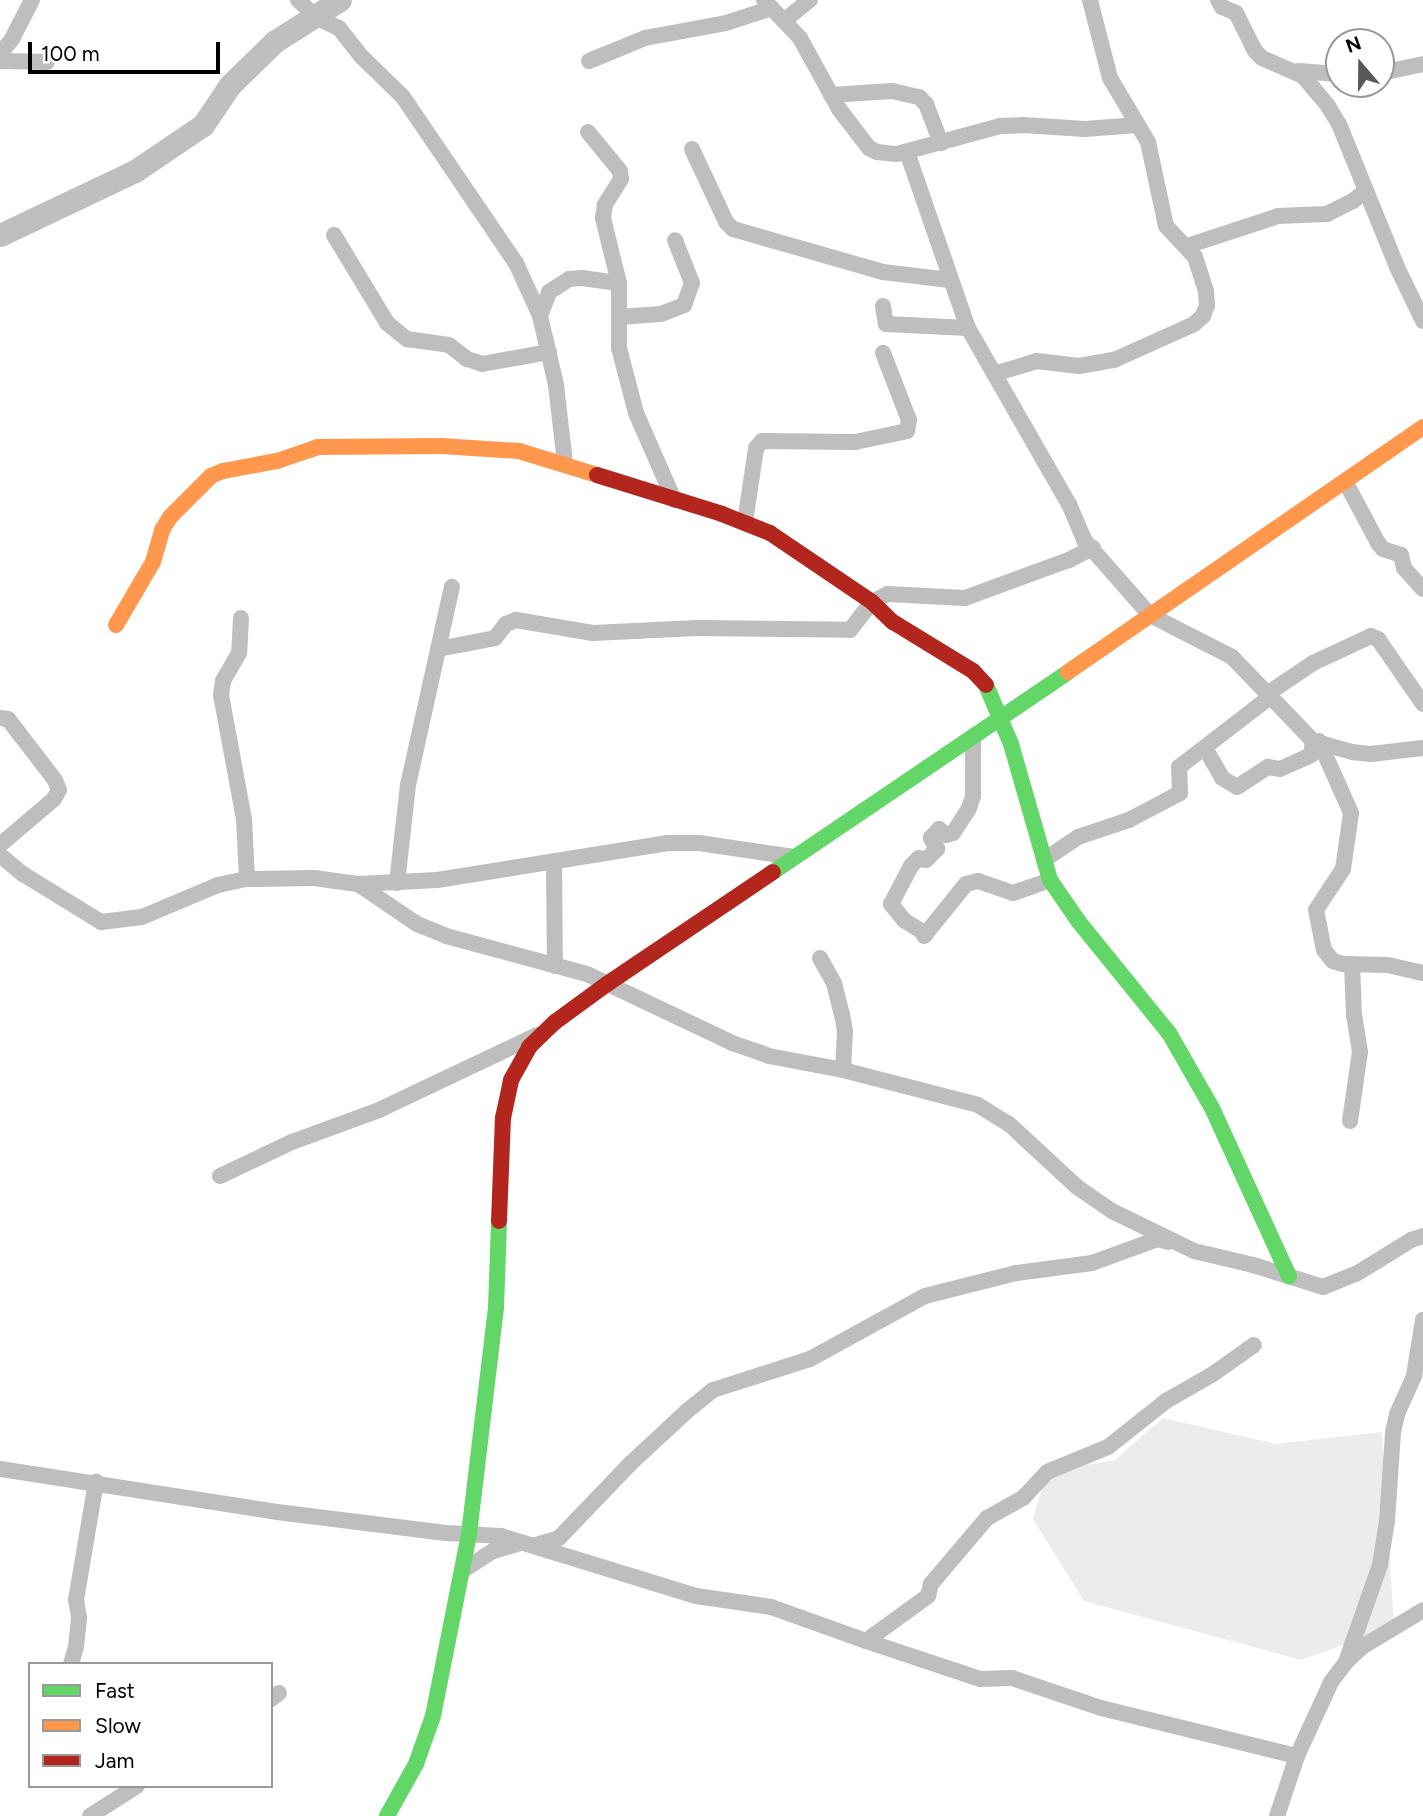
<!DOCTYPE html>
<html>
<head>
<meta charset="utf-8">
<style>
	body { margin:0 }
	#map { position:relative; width:1423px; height:1816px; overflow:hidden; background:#fff; font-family:Figtree,sans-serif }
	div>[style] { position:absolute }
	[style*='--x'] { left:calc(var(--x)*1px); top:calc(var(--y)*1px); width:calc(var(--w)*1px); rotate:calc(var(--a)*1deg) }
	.green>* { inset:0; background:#ececec }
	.river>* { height:23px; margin:-11.5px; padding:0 11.5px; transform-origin:11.5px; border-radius:11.5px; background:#bfbfbf }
	.street>* { height:16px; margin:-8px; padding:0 8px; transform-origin:8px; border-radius:8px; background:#bebebe }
	.fast>* { height:16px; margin:-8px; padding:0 8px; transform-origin:8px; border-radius:8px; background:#63d668 }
	.slow>* { height:16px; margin:-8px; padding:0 8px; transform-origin:8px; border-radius:8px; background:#ff974d }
	.jam>* { height:16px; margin:-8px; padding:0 8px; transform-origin:8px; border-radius:8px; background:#b3261e }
	span { translate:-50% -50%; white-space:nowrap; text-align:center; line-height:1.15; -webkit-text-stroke:7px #fff; paint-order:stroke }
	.legend { position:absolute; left:28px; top:1662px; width:245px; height:126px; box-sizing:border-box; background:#fff; border:2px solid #999; margin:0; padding:9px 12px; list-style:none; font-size:21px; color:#000 }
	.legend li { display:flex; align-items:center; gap:14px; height:35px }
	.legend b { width:35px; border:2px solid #999 }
	.north { position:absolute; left:1325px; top:28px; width:70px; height:70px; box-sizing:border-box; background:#fff; border:2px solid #999; border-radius:50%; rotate:340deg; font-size:19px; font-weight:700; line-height:28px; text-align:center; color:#000 }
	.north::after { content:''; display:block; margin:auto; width:24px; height:32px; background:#595959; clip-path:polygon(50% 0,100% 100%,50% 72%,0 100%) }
	.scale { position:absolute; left:28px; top:42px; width:192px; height:32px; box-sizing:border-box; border:4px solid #000; border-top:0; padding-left:9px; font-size:21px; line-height:24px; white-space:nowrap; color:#000; -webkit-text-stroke:5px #fff; paint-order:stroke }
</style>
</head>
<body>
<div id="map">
	<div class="green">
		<i style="clip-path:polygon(1163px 1418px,1276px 1444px,1382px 1432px,1394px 1627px,1301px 1660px,1084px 1601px,1033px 1519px,1047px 1472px,1115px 1460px)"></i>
	</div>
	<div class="river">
		<i style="--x:0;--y:235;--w:149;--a:-25.4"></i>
		<i style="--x:135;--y:171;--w:82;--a:-34.1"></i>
		<i style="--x:203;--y:125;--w:48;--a:-56"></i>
		<i style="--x:230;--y:85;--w:62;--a:-44.3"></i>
		<i style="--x:274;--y:42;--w:78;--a:-32.5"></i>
	</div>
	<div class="street">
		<i style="--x:298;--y:0;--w:25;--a:43"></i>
		<i style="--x:316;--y:17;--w:25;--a:26"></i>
		<i style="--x:339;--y:28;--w:37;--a:52"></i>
		<i style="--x:362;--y:57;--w:57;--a:44.3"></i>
		<i style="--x:403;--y:97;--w:201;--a:55.8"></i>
		<i style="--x:516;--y:263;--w:58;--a:65.6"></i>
		<i style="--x:540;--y:316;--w:71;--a:76.9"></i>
		<i style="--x:556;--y:385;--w:79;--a:83.4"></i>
		<i style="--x:764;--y:0;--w:52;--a:46.5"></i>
		<i style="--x:800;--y:38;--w:81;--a:61.2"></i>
		<i style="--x:839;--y:109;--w:49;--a:52.4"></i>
		<i style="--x:869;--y:148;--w:9;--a:27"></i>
		<i style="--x:877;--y:152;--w:20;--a:6"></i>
		<i style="--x:897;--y:154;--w:107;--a:-15.2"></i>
		<i style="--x:1000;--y:126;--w:23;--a:-2"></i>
		<i style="--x:1023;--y:125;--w:62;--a:3.7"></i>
		<i style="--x:1085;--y:129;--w:53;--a:-4.3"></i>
		<i style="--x:1218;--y:0;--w:8;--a:60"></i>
		<i style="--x:1222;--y:7;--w:15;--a:23"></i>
		<i style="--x:1236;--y:13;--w:42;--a:63.4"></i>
		<i style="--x:1255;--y:51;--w:10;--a:45"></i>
		<i style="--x:1262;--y:58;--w:45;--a:23.7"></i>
		<i style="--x:1303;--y:76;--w:39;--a:50"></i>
		<i style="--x:1328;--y:106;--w:21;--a:59"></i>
		<i style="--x:1339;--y:124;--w:154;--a:67.9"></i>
		<i style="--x:1397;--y:267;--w:60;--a:64.3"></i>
		<i style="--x:785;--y:20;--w:32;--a:-39"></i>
		<i style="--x:0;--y:54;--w:19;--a:-51"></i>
		<i style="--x:12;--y:39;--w:44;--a:-62.9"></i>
		<i style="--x:0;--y:61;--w:47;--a:1.2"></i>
		<i style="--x:589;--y:61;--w:61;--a:-22.3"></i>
		<i style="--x:645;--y:38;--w:82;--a:-10.5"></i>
		<i style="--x:726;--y:23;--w:48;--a:-18.1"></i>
		<i style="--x:1298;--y:71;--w:41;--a:4.2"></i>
		<i style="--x:1381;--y:73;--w:43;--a:-12.1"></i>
		<i style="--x:831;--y:95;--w:61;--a:-3.8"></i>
		<i style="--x:892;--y:91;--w:28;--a:13"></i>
		<i style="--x:919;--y:97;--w:10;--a:45"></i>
		<i style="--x:926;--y:104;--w:42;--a:69"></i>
		<i style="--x:588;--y:132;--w:50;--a:50.6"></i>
		<i style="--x:620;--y:171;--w:8;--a:83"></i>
		<i style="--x:621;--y:179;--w:31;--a:122"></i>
		<i style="--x:605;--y:205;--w:13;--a:99"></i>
		<i style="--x:603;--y:218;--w:67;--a:76.2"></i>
		<i style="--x:619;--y:283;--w:65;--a:90"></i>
		<i style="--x:619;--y:348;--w:67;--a:75.3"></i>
		<i style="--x:636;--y:413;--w:95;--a:66.4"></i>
		<i style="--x:692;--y:149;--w:81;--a:65"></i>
		<i style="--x:726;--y:222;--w:10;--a:45"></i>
		<i style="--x:733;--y:229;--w:156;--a:16"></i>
		<i style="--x:883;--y:272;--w:67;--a:6.8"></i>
		<i style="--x:907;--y:152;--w:186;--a:70.9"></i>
		<i style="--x:968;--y:328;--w:203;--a:60.2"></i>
		<i style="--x:1069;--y:504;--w:39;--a:67"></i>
		<i style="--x:1084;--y:540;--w:100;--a:48.7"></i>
		<i style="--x:1150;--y:615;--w:92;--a:27.1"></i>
		<i style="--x:1232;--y:657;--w:117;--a:46"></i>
		<i style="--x:1313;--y:741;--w:41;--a:15.8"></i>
		<i style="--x:1352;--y:752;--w:19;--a:6"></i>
		<i style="--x:1371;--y:754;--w:52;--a:-6.6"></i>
		<i style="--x:334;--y:235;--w:103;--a:58.9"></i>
		<i style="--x:387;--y:323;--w:26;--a:39"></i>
		<i style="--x:407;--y:339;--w:42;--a:8.1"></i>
		<i style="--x:449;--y:345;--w:23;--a:38"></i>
		<i style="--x:467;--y:359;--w:16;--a:18"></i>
		<i style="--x:482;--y:364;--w:68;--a:-10.2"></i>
		<i style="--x:1187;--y:246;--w:96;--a:-18.2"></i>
		<i style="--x:1278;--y:216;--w:49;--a:-2.3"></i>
		<i style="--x:1327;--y:214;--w:29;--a:-27"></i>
		<i style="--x:1353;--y:201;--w:17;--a:-40"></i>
		<i style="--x:883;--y:306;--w:18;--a:81"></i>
		<i style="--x:886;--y:324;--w:82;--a:2.8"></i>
		<i style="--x:540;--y:316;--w:26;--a:-69"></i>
		<i style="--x:549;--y:292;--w:24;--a:-33"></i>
		<i style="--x:569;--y:279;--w:13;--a:-4"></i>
		<i style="--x:582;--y:278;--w:37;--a:8"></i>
		<i style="--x:619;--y:317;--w:42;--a:-4.1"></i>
		<i style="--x:661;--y:314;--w:25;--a:-21"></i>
		<i style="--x:684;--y:305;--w:23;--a:-70"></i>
		<i style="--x:692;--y:283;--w:46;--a:-111.6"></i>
		<i style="--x:994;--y:374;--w:45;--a:-16.8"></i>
		<i style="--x:1037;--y:361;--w:42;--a:6.8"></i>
		<i style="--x:1079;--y:366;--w:36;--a:-10"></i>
		<i style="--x:1114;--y:360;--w:88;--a:-24.2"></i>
		<i style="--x:1194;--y:324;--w:12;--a:-42"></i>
		<i style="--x:1203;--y:316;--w:12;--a:-70"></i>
		<i style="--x:1207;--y:305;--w:14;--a:-94"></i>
		<i style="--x:1206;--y:291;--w:36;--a:-108"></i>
		<i style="--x:1195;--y:257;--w:42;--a:-133.1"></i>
		<i style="--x:1166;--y:226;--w:86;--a:-102.1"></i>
		<i style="--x:1148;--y:142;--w:74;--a:-120.7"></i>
		<i style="--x:1110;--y:78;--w:81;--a:-104.4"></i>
		<i style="--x:1345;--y:481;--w:70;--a:62"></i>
		<i style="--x:1378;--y:543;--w:8;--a:50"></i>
		<i style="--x:1383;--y:549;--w:19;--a:18"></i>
		<i style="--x:1401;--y:555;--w:13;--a:77"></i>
		<i style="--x:1404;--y:568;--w:28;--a:48"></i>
		<i style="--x:745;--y:522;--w:75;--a:-81.5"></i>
		<i style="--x:756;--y:448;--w:9;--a:-49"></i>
		<i style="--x:762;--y:441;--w:93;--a:0.6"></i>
		<i style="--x:855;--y:442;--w:53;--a:-11.9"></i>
		<i style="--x:907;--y:431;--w:11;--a:-80"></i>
		<i style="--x:909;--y:420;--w:72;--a:-111.2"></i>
		<i style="--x:241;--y:618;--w:35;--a:93"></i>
		<i style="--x:239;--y:653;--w:32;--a:120"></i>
		<i style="--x:223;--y:681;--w:14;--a:98"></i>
		<i style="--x:221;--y:695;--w:126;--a:79.5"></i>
		<i style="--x:244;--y:819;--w:60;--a:87.1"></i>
		<i style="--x:438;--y:649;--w:58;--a:-10.9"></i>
		<i style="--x:495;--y:638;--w:18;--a:-52"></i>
		<i style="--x:506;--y:624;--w:11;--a:-22"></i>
		<i style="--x:516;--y:620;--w:78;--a:9.6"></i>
		<i style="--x:593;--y:633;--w:104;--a:-2.8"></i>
		<i style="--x:697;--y:628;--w:153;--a:0.7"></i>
		<i style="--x:850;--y:630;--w:36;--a:-52"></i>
		<i style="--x:872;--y:602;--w:18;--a:-27"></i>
		<i style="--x:888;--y:594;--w:77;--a:3"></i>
		<i style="--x:965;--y:598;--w:111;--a:-20.1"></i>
		<i style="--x:1069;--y:560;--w:27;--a:-27"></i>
		<i style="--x:1267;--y:694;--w:55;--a:-34"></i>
		<i style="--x:1313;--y:663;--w:64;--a:-25"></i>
		<i style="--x:1371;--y:636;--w:8;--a:23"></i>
		<i style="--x:1378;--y:639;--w:79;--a:55.3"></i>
		<i style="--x:0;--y:718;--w:8;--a:7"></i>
		<i style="--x:8;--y:719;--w:77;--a:52.4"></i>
		<i style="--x:55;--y:780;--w:11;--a:68"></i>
		<i style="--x:59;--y:790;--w:10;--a:119"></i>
		<i style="--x:54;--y:799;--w:71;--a:139.6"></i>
		<i style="--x:1319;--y:741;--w:79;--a:66"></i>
		<i style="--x:1351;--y:813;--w:57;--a:98.1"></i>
		<i style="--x:1343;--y:869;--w:49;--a:123.4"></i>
		<i style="--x:1316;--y:910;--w:41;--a:78.7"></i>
		<i style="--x:1324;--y:950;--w:14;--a:51"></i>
		<i style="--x:1333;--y:961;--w:10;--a:17"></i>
		<i style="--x:1343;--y:964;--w:45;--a:1.3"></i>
		<i style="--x:1388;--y:965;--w:36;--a:13"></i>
		<i style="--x:1205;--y:748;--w:34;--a:60"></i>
		<i style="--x:1222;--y:778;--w:17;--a:31"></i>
		<i style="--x:1237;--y:787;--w:37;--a:-33"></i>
		<i style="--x:1268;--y:767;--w:12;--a:9"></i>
		<i style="--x:1280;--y:769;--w:34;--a:-24"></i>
		<i style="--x:1311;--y:755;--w:14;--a:-82"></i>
		<i style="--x:0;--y:855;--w:30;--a:40"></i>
		<i style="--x:23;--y:874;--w:92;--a:31.6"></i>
		<i style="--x:101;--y:922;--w:41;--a:-7"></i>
		<i style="--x:142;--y:917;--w:82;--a:-22.8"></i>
		<i style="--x:218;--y:885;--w:30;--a:-12"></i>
		<i style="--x:247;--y:879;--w:67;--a:-0.9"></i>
		<i style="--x:314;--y:878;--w:44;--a:7.8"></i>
		<i style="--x:358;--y:884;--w:79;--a:-2.9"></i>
		<i style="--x:437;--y:880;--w:234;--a:-9.1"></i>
		<i style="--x:668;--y:843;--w:31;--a:0"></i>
		<i style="--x:699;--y:843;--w:96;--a:8.4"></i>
		<i style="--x:1044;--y:860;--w:41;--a:-34.1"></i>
		<i style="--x:1078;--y:837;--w:54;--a:-18.4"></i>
		<i style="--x:1129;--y:820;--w:58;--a:-27.9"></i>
		<i style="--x:1180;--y:793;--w:26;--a:-92"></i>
		<i style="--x:1179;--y:767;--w:115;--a:-37.6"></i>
		<i style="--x:554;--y:861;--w:105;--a:89.5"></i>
		<i style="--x:397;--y:883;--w:99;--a:-83.6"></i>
		<i style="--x:408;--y:785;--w:203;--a:-77.5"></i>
		<i style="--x:358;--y:884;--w:71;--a:34.1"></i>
		<i style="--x:417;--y:924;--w:31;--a:22"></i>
		<i style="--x:446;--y:936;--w:146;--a:15.1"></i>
		<i style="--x:587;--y:974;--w:161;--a:25.4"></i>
		<i style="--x:732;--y:1043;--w:39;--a:19"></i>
		<i style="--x:769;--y:1056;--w:75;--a:10.7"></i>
		<i style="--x:843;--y:1070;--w:139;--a:14.5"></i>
		<i style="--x:978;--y:1105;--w:36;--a:32"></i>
		<i style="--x:1009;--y:1124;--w:93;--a:42.8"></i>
		<i style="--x:1077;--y:1187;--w:42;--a:34.4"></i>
		<i style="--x:1112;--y:1211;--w:91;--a:26"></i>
		<i style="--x:1194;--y:1251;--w:61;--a:13.3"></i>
		<i style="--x:1253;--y:1265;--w:73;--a:17.4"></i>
		<i style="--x:1323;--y:1287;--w:35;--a:-22"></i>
		<i style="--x:1356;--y:1274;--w:65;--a:-31.7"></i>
		<i style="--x:1411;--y:1240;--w:13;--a:-18"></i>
		<i style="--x:926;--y:934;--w:26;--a:-148"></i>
		<i style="--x:904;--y:920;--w:21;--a:-129"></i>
		<i style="--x:891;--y:904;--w:43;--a:-62.2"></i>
		<i style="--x:911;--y:866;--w:11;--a:-45"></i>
		<i style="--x:919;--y:858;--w:7;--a:16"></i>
		<i style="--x:926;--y:860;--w:16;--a:-45"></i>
		<i style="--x:937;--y:849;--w:13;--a:-119"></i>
		<i style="--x:931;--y:838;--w:12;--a:-48"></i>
		<i style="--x:939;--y:829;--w:9;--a:41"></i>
		<i style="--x:946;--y:835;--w:7;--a:-16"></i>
		<i style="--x:953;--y:833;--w:30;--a:-57"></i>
		<i style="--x:969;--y:808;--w:13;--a:-72"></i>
		<i style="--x:973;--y:796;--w:59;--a:-90"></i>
		<i style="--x:924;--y:936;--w:67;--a:-51.1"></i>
		<i style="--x:966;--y:884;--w:12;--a:-14"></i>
		<i style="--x:978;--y:881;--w:37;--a:19"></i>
		<i style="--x:1013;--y:893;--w:39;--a:-19"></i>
		<i style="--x:820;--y:958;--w:29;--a:61"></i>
		<i style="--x:834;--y:983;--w:32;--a:76"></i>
		<i style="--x:842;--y:1014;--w:17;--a:80"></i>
		<i style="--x:845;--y:1031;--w:39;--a:93"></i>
		<i style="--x:1350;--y:1121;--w:70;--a:-81.8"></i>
		<i style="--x:1360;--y:1052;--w:36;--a:-99"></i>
		<i style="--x:1354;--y:1016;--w:52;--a:-92.2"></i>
		<i style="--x:220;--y:1176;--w:80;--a:-25.3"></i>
		<i style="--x:292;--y:1142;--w:93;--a:-20.2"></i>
		<i style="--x:379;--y:1110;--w:175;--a:-25.4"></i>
		<i style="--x:0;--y:1469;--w:280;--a:8.8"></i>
		<i style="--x:277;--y:1512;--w:170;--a:7.1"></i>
		<i style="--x:446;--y:1533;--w:55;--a:3.1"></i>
		<i style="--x:501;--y:1536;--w:204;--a:17.1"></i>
		<i style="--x:696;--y:1596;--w:76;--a:8.3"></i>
		<i style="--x:771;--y:1607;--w:101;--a:19.7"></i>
		<i style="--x:866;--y:1641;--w:77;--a:-36"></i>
		<i style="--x:928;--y:1596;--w:12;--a:-76"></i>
		<i style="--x:931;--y:1584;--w:87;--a:-49.7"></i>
		<i style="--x:987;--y:1518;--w:41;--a:-29.1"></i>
		<i style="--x:1023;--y:1498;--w:35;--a:-47"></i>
		<i style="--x:1047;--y:1472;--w:66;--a:-22.3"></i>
		<i style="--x:1108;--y:1447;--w:74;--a:-38.4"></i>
		<i style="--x:1166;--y:1401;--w:54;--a:-29.9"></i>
		<i style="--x:1213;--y:1374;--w:50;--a:-35.3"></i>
		<i style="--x:533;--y:1546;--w:27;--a:-17"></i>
		<i style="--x:559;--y:1538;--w:104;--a:-46.2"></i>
		<i style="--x:631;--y:1463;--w:76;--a:-42.9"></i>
		<i style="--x:687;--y:1411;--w:33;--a:-39"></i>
		<i style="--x:713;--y:1390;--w:102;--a:-17.7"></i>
		<i style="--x:810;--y:1359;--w:131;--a:-28.7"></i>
		<i style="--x:925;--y:1296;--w:94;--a:-14.2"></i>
		<i style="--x:1016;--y:1273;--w:77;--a:-7.5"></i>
		<i style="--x:1092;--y:1263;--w:70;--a:-20"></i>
		<i style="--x:1158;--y:1239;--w:10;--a:17"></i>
		<i style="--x:462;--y:1571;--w:37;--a:-33"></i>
		<i style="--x:493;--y:1551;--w:26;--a:-16"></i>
		<i style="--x:866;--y:1641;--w:120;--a:18.4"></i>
		<i style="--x:980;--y:1679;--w:32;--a:-2"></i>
		<i style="--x:1012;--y:1678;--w:94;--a:18.6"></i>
		<i style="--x:1101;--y:1708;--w:202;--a:13.8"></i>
		<i style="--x:1346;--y:1662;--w:103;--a:-70.7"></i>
		<i style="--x:1380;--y:1565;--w:45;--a:-81"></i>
		<i style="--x:1387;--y:1521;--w:89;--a:-86.1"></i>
		<i style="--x:1393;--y:1432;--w:18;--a:-77"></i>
		<i style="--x:1397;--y:1414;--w:42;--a:-65.9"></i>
		<i style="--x:1414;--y:1376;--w:57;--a:-80.9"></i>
		<i style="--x:71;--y:1664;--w:18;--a:-74"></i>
		<i style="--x:76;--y:1647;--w:29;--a:-84"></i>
		<i style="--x:79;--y:1618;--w:18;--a:-99"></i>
		<i style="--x:76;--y:1600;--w:120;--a:-80.4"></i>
		<i style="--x:271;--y:1699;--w:10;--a:-37"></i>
		<i style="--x:90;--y:1816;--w:56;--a:-32.6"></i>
		<i style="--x:1277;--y:1816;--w:63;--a:-71.6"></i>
		<i style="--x:1297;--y:1756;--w:81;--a:-65.3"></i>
		<i style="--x:1331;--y:1682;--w:25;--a:-53"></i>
		<i style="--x:1346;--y:1662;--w:22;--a:-43"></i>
		<i style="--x:1362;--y:1647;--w:71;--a:-31.2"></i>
	</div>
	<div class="fast">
		<i style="--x:986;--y:685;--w:64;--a:67"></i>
		<i style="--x:1011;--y:744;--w:141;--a:74"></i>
		<i style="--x:1050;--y:880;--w:51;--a:55.4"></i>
		<i style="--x:1079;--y:922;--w:143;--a:51"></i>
		<i style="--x:1169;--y:1033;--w:86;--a:60.2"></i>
		<i style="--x:1212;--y:1108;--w:185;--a:65.4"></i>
		<i style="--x:773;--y:872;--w:356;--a:-34.1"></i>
		<i style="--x:387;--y:1816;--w:60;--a:-60.9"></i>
		<i style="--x:416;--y:1764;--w:51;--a:-70.5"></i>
		<i style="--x:433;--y:1716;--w:186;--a:-78.8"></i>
		<i style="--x:469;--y:1534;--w:228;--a:-83.2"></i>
		<i style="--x:496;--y:1308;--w:87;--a:-88"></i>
	</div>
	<div class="slow">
		<i style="--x:116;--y:625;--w:73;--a:-59.6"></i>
		<i style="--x:153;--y:562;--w:33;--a:-74"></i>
		<i style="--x:162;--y:530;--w:15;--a:-58"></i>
		<i style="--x:170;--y:517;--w:58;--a:-45"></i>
		<i style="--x:211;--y:476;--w:13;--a:-23"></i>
		<i style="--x:223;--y:471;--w:55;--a:-10.5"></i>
		<i style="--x:277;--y:461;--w:43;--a:-18.9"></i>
		<i style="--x:318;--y:447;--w:123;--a:-0.5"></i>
		<i style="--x:441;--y:446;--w:78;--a:3.7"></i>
		<i style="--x:519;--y:451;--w:82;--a:17.1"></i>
		<i style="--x:1068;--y:672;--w:431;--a:-34.6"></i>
	</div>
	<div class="jam">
		<i style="--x:597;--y:475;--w:131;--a:17.3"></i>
		<i style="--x:722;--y:514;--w:52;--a:21.6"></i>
		<i style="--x:770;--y:533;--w:123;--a:34.1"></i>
		<i style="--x:872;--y:602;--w:29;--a:44"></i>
		<i style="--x:893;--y:622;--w:94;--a:31.5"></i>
		<i style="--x:973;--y:671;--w:19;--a:47"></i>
		<i style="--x:499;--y:1221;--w:103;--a:-87.8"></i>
		<i style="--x:503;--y:1118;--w:39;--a:-78"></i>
		<i style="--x:511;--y:1080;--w:38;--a:-61"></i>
		<i style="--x:529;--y:1047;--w:36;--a:-44"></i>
		<i style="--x:555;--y:1022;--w:64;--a:-36.2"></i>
		<i style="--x:607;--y:984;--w:200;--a:-34"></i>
	</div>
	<ul class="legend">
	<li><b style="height:9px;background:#63d668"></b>Fast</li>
	<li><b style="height:9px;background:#ff974d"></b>Slow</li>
	<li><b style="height:9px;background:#b3261e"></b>Jam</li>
	</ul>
	<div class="north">N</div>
	<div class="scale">100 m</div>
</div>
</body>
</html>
